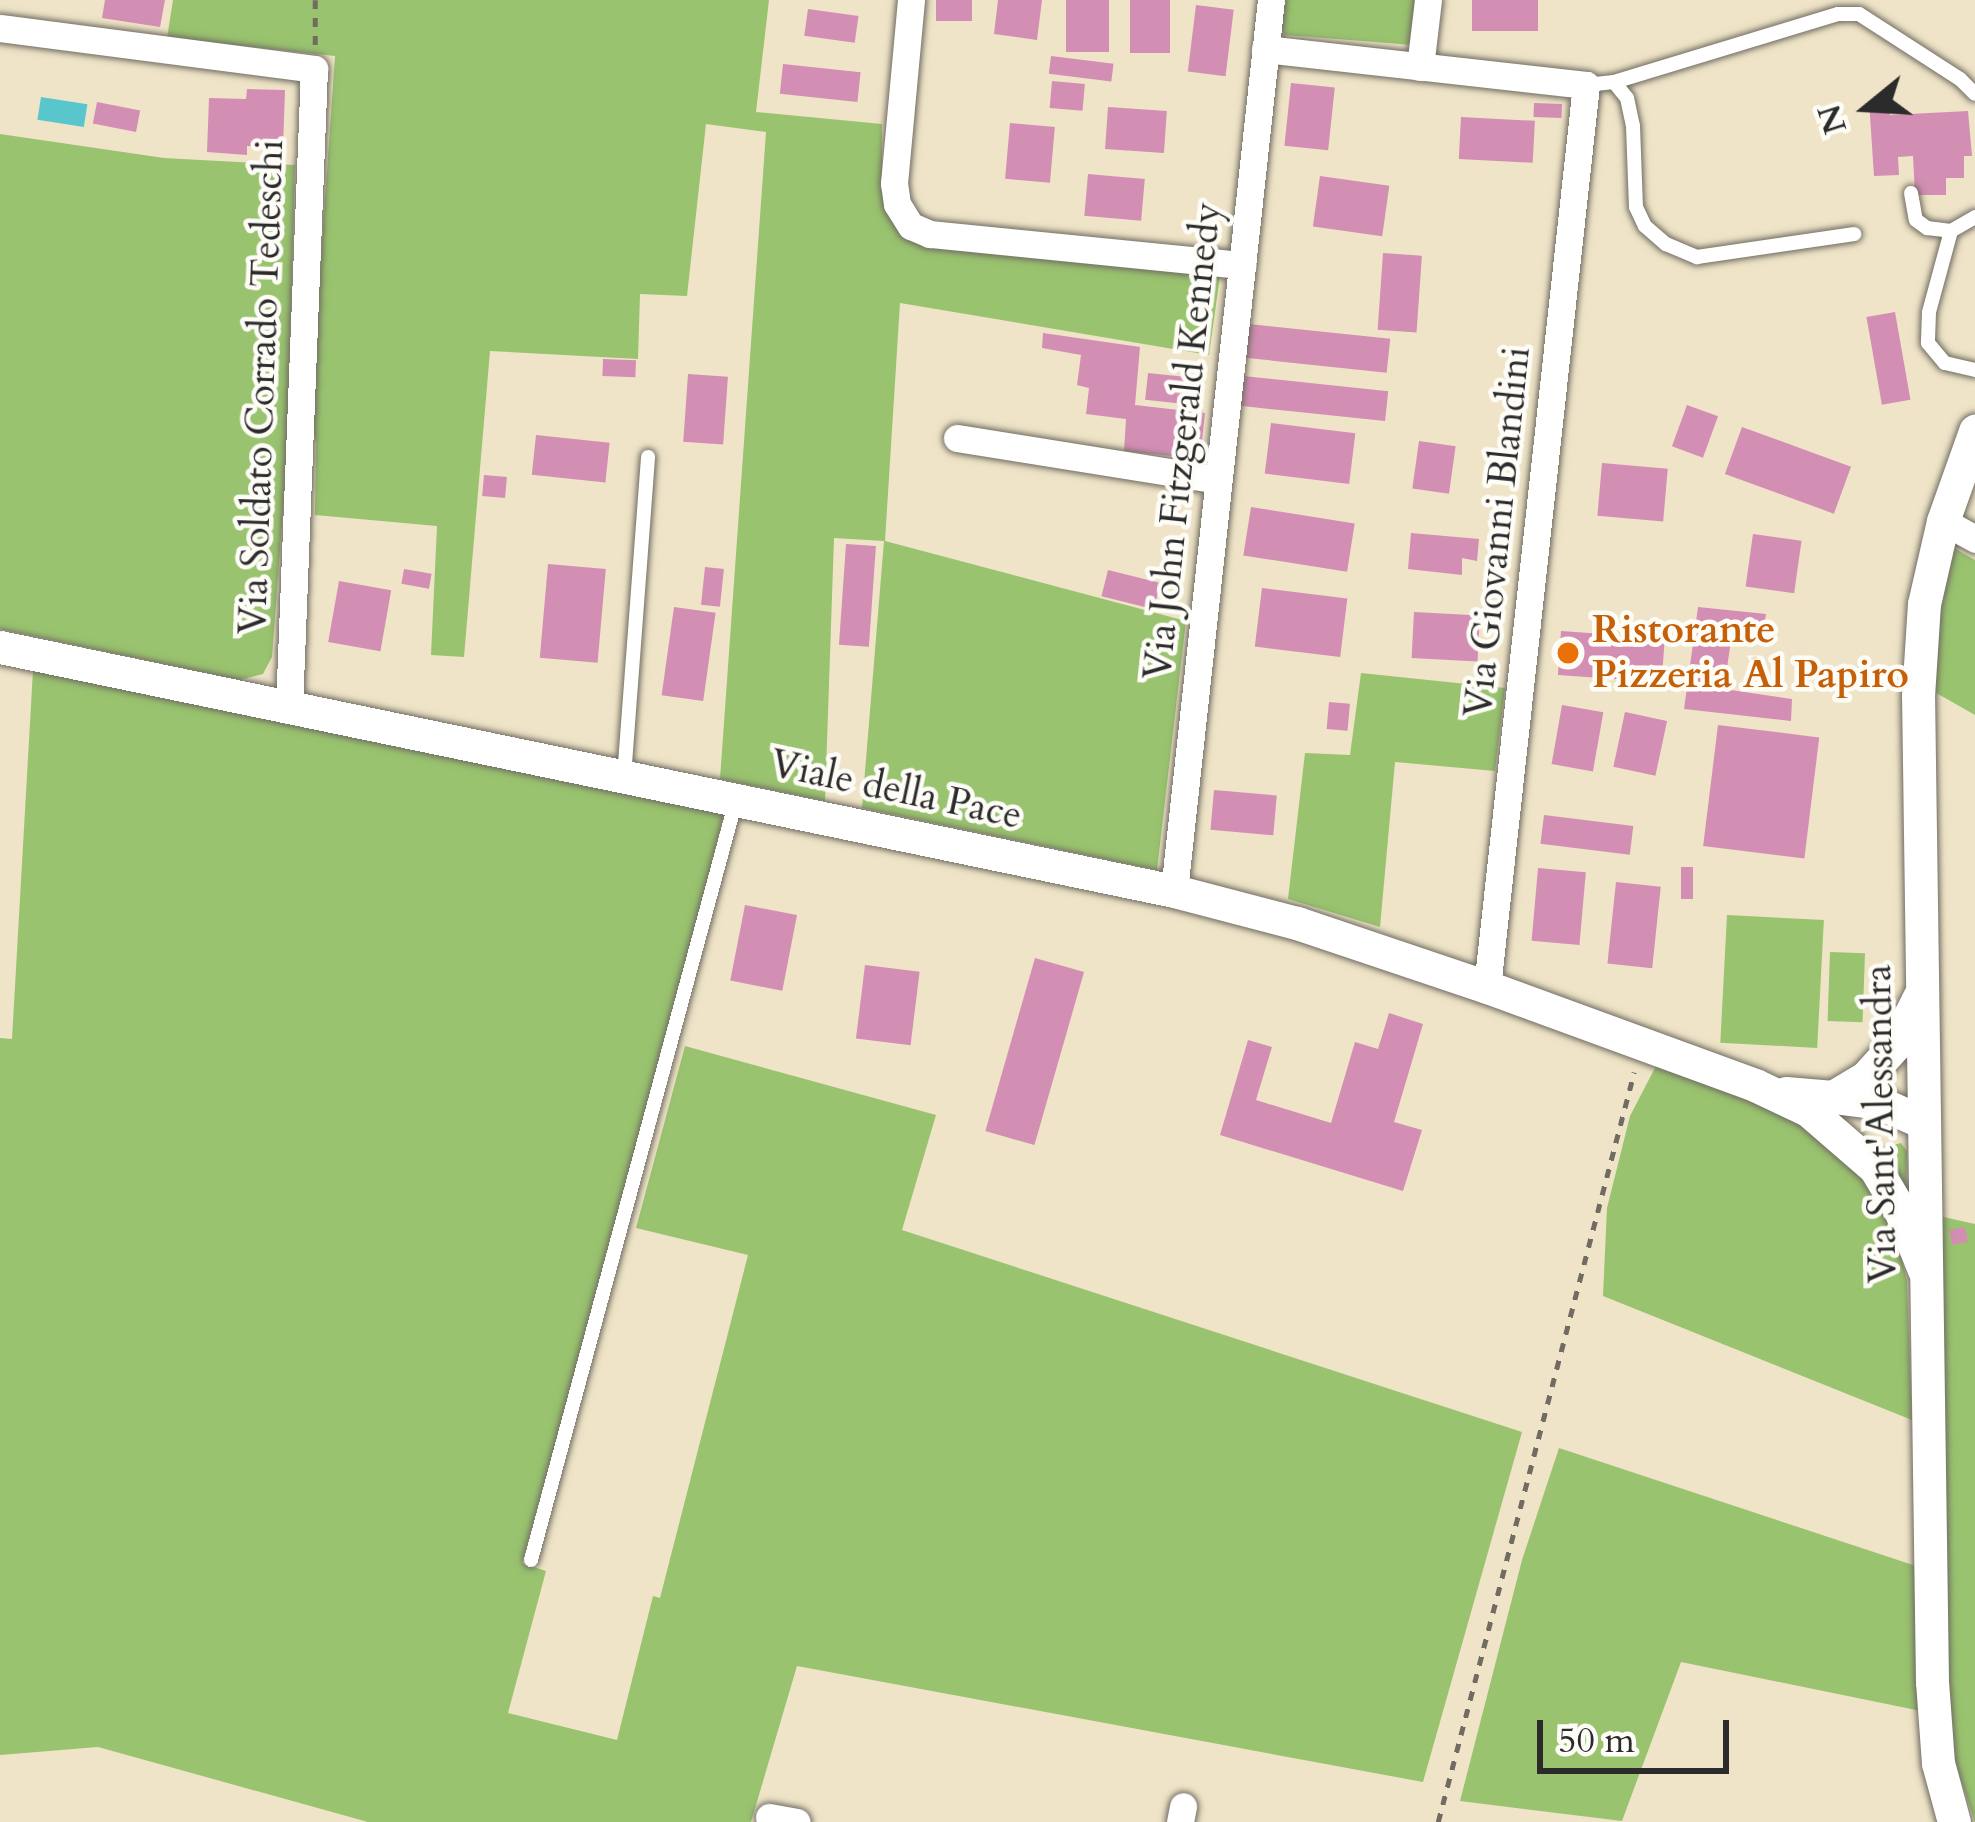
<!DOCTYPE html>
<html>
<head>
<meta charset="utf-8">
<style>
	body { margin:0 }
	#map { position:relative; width:1975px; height:1822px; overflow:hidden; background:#efe4c7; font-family:Cardo,serif }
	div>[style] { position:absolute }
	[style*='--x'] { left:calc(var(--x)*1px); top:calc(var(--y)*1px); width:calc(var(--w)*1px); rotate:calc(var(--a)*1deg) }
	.green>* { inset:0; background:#99c36f; transform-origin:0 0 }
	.water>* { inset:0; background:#58c6cc; transform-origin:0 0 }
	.building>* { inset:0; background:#d38eb4; transform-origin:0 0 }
	.path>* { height:4.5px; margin-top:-2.25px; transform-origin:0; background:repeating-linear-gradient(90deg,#706c62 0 9px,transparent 0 18px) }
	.roads { filter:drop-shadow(0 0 3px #706c62) drop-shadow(0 0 3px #706c62) }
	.service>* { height:14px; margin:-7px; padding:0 7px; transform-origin:7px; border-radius:7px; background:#fff }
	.minor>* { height:27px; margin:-13.5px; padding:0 13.5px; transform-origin:13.5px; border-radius:13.5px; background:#fff }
	.tertiary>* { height:33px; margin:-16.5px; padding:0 16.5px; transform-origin:16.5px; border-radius:16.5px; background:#fff }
	.dots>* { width:33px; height:33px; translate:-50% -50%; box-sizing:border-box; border:6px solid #fdfcf7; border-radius:50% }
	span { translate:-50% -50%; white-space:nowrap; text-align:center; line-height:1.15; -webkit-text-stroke:9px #fdfcf7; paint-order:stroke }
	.street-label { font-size:39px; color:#2b2b2b }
	.food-label { font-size:39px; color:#c56008; font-weight:700 }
	.left { translate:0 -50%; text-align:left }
	.north { position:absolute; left:1807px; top:48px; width:120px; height:120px; -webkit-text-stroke:9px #fdfcf7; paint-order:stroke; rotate:252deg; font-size:33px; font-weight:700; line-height:48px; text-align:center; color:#2b2b2b }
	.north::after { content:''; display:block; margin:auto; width:42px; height:54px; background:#2b2b2b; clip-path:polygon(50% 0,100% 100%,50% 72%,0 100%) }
	.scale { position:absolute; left:1537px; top:1720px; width:192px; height:54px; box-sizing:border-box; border:6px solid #2b2b2b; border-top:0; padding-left:15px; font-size:36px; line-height:42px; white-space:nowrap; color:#2b2b2b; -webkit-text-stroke:9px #fdfcf7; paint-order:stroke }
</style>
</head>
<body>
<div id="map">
	<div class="green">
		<i style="clip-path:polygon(173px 0,769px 0,756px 112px,882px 124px,882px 183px,890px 213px,1220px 276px,1209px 355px,900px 303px,885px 541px,1186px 621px,1157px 870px,862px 808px,884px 541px,834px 538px,825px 801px,720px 779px,766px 132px,706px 124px,687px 296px,640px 294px,638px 359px,490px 351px,464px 657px,431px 655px,437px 526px,315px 515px,316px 444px,310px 416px,335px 56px,167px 38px)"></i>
		<i style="clip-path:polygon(1282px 0,1417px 0,1413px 45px,1285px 35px,1279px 26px)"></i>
		<i style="clip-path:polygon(0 134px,164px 158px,295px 165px,287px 456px,272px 657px,263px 674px,240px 680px,0 629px)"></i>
		<i style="clip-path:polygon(1954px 548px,1975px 560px,1975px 715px,1931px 690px,1933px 633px)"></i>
		<i style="clip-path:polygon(33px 670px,724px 814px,668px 1041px,522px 1563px,546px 1571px,508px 1713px,617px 1740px,653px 1596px,660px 1598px,748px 1255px,636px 1228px,685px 1046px,936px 1115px,902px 1230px,1522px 1432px,1423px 1782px,797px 1666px,751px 1822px,368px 1822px,98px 1747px,0 1755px,0 1038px,12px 1039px)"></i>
		<i style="clip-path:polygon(1361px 673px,1505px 688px,1495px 771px,1395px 762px,1380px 927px,1288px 899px,1305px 753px,1350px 755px)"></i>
		<i style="left:1727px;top:915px;width:97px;height:128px;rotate:3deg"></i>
		<i style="left:1830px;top:952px;width:35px;height:69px;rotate:2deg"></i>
		<i style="clip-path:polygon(1657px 1064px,1765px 1104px,1813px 1132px,1870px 1182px,1894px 1227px,1907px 1281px,1912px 1420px,1603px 1296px,1607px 1208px,1630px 1116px)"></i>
		<i style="clip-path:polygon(1901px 1143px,1907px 1151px,1906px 1200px,1876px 1156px,1878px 1149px)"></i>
		<i style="clip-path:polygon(1939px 1216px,1975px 1224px,1975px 1822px,1953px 1756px,1949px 1699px)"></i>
		<i style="clip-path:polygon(1559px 1448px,1916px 1566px,1921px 1711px,1681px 1662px,1622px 1821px,1460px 1801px,1522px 1560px)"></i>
	</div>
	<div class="water">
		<i style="left:41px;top:97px;width:47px;height:23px;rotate:9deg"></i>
	</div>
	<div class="building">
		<i style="clip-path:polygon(105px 0,165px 0,160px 27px,102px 18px)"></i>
		<i style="left:936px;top:0;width:36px;height:21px"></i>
		<i style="clip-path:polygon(998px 0,1042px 0,1037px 40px,994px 34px)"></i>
		<i style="left:1066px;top:0;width:43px;height:52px"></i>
		<i style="left:1130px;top:0;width:40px;height:53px"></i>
		<i style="left:1472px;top:0;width:66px;height:31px"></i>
		<i style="left:1196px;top:5px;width:38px;height:67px;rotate:7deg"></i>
		<i style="left:808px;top:9px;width:51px;height:27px;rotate:8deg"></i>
		<i style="left:1051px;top:56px;width:63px;height:18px;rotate:7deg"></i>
		<i style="left:783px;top:64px;width:78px;height:30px;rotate:6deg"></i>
		<i style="left:1052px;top:81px;width:33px;height:27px;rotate:5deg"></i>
		<i style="left:1291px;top:83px;width:44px;height:63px;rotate:6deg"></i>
		<i style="clip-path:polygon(247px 89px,285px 90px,283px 148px,247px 146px,247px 155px,207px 152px,209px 98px,246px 99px)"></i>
		<i style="clip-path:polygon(1889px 99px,1890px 115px,1968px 111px,1972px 156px,1964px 156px,1964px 178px,1946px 178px,1946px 195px,1915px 195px,1913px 156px,1898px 157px,1899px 175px,1874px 176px,1869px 101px)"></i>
		<i style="left:97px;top:102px;width:44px;height:22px;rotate:11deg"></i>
		<i style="left:1534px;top:103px;width:28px;height:14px;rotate:2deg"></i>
		<i style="left:1108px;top:107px;width:59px;height:42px;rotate:4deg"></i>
		<i style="left:1461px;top:117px;width:74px;height:42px;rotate:3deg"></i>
		<i style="left:1010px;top:123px;width:45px;height:56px;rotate:5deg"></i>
		<i style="left:1088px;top:174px;width:57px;height:42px;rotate:5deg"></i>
		<i style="left:1320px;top:176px;width:70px;height:51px;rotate:8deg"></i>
		<i style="left:1383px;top:253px;width:39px;height:77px;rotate:4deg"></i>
		<i style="left:1895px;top:312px;width:89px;height:29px;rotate:80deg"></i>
		<i style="left:1249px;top:324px;width:142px;height:34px;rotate:6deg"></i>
		<i style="clip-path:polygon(1043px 333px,1140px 347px,1135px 405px,1205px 413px,1200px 459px,1124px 451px,1126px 419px,1086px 414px,1089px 388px,1077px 385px,1081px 355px,1042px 348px)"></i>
		<i style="left:603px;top:359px;width:33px;height:17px;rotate:2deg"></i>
		<i style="left:1148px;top:373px;width:53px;height:27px;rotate:6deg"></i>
		<i style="left:688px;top:374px;width:40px;height:68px;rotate:4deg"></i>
		<i style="left:1243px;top:376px;width:146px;height:30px;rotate:6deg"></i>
		<i style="left:1687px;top:405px;width:33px;height:44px;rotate:20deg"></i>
		<i style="left:1271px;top:423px;width:85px;height:51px;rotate:7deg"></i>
		<i style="left:1742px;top:427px;width:116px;height:50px;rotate:20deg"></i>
		<i style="left:536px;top:435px;width:74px;height:40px;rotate:6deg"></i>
		<i style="left:1419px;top:441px;width:37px;height:48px;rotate:8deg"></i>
		<i style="left:1602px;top:463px;width:66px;height:53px;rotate:5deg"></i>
		<i style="left:484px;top:475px;width:23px;height:21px;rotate:5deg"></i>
		<i style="left:1251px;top:507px;width:105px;height:49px;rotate:9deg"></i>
		<i style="clip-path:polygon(1411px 533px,1479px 539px,1477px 561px,1462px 558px,1462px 575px,1408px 569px)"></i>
		<i style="left:1753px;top:534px;width:49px;height:53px;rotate:8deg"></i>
		<i style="left:846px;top:544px;width:30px;height:101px;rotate:4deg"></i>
		<i style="left:548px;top:564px;width:58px;height:94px;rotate:5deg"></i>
		<i style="left:705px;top:567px;width:19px;height:38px;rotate:6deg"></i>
		<i style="left:404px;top:569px;width:28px;height:15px;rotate:10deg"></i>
		<i style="left:1108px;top:570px;width:54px;height:27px;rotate:14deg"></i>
		<i style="left:339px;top:581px;width:53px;height:62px;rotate:10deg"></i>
		<i style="left:1262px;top:588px;width:86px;height:59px;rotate:7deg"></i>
		<i style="left:674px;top:607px;width:42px;height:89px;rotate:8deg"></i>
		<i style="clip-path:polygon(1698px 607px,1766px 614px,1764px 630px,1733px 626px,1724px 689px,1792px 699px,1791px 721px,1684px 709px)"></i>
		<i style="left:1414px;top:612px;width:66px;height:46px;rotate:3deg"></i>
		<i style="left:1561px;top:631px;width:104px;height:44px;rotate:4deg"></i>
		<i style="left:1329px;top:702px;width:21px;height:27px;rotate:5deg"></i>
		<i style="left:1562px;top:705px;width:42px;height:60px;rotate:10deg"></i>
		<i style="left:1625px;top:712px;width:43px;height:56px;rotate:12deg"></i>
		<i style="left:1718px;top:725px;width:102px;height:122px;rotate:7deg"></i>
		<i style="left:1214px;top:790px;width:63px;height:40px;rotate:5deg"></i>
		<i style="left:1544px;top:815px;width:90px;height:29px;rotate:7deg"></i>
		<i style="left:1681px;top:867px;width:12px;height:32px"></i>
		<i style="left:1538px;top:868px;width:48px;height:73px;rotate:5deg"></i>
		<i style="left:1616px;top:882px;width:45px;height:82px;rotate:6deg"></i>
		<i style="left:745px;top:905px;width:53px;height:77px;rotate:11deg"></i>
		<i style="left:1035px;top:958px;width:51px;height:180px;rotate:16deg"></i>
		<i style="left:865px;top:965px;width:55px;height:74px;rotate:7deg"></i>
		<i style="clip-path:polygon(1389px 1013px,1423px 1024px,1394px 1122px,1422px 1130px,1403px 1191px,1220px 1135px,1248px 1040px,1272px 1047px,1256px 1100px,1331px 1123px,1355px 1042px,1378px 1049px)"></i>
		<i style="left:1965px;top:1227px;width:15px;height:16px;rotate:79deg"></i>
	</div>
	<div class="path">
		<i style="--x:315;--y:45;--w:45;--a:-90"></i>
		<i style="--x:1438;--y:1822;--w:775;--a:-75.35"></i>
	</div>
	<div class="roads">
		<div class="service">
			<i style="--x:1614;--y:82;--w:21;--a:51"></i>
			<i style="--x:1627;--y:98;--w:29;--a:78"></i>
			<i style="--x:1633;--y:126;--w:81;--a:87.9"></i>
			<i style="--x:1636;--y:207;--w:21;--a:65"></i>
			<i style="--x:1645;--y:226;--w:28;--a:41"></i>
			<i style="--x:1666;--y:244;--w:34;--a:23"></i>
			<i style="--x:1697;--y:257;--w:159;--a:-8.3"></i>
			<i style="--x:1586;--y:85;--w:28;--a:-6"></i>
			<i style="--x:1614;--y:82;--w:234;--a:-16.9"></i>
			<i style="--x:1838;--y:14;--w:21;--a:0"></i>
			<i style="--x:1859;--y:14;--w:120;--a:32.8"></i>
			<i style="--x:1960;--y:79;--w:21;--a:45"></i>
			<i style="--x:1911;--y:193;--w:27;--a:80"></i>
			<i style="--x:1916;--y:220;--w:14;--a:36"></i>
			<i style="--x:1927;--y:228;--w:24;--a:7"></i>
			<i style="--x:1951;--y:231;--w:28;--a:-30"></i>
			<i style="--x:1951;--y:231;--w:84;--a:105.2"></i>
			<i style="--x:1929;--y:312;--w:31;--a:92"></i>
			<i style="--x:1928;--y:343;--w:26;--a:50"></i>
			<i style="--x:1945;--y:363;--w:31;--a:13"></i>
			<i style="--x:624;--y:777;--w:321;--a:-85.7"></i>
			<i style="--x:531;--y:1560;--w:787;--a:-74.9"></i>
		</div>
		<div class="minor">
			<i style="--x:911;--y:0;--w:184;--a:95.3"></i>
			<i style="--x:894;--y:183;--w:21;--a:82"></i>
			<i style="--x:897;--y:204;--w:26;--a:58"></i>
			<i style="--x:911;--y:226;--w:21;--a:23"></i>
			<i style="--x:930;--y:234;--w:314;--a:5.7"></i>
			<i style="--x:0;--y:28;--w:317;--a:7.4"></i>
			<i style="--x:314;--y:69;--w:639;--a:92.24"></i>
			<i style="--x:1265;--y:49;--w:323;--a:6.4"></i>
			<i style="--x:1586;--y:85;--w:907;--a:96.26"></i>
			<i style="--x:1420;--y:67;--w:67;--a:-83.2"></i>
			<i style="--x:957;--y:438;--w:264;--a:9.1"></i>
			<i style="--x:1943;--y:521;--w:37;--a:29"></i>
			<i style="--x:1174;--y:891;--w:896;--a:-83.79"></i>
			<i style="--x:769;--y:1817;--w:28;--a:10"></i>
			<i style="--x:1180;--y:1822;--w:16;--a:-79"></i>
		</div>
		<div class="tertiary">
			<i style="--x:0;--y:647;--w:1199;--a:11.74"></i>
			<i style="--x:1174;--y:891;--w:127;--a:14.6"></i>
			<i style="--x:1297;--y:923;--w:200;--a:18.6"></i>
			<i style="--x:1487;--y:987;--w:285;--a:20.1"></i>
			<i style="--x:1755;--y:1085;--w:59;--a:25.3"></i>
			<i style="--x:1808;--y:1110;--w:89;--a:40.9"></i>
			<i style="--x:1875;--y:1168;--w:49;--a:59.2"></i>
			<i style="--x:1900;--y:1210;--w:65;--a:68.2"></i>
			<i style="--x:1786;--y:1093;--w:47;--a:4.9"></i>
			<i style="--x:1833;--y:1097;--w:39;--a:-31"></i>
			<i style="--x:1866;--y:1077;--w:43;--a:-47.8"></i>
			<i style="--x:1895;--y:1045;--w:54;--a:-63.4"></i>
			<i style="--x:1833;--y:1097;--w:47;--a:7.3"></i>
			<i style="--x:1880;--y:1103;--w:48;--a:24.4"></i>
			<i style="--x:1954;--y:1822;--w:61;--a:-105.2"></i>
			<i style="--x:1938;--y:1763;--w:81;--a:-94.2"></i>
			<i style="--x:1932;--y:1682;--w:986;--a:-90.81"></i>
			<i style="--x:1918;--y:696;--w:92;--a:-86.3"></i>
			<i style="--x:1924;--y:604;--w:85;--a:-77.1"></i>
			<i style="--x:1943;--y:521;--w:96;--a:-70.4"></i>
		</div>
	</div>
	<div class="dots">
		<i style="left:1568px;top:653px;background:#e8710a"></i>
	</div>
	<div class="street-label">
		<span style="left:262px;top:387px;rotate:-88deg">Via Soldato Corrado Tedeschi</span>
		<span style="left:1183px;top:441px;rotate:-84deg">Via John Fitzgerald Kennedy</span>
		<span style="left:1498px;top:532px;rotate:-84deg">Via Giovanni Blandini</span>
		<span style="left:896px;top:790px;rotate:12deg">Viale della Pace</span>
		<span style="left:1881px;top:1124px;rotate:-91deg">Via Sant'Alessandra</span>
	</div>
	<div class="food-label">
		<span class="left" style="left:1592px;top:653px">Ristorante<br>Pizzeria Al Papiro</span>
	</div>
	<div class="north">N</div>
	<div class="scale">50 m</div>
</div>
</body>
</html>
